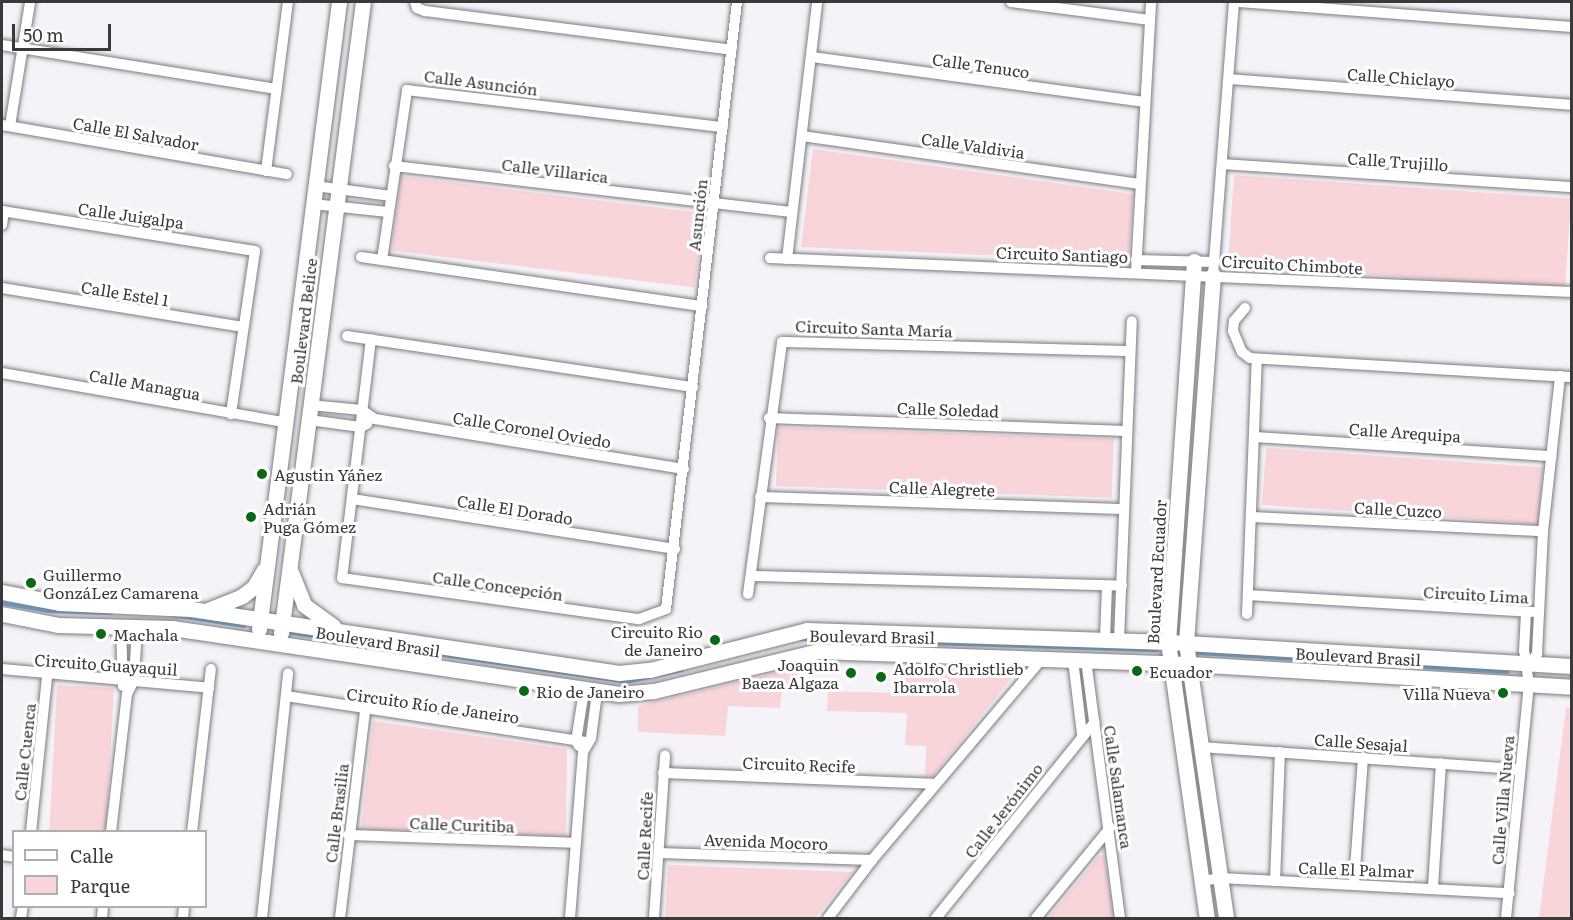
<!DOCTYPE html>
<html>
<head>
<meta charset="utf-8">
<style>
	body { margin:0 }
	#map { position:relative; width:1573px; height:920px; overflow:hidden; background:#f5f3f8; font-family:Literata,serif }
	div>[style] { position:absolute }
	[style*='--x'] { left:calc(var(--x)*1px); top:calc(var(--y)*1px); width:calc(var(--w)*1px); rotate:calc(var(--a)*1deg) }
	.green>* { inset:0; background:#f8d5d9; transform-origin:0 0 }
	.stream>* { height:4px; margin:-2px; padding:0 2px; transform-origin:2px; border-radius:2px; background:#55abe5 }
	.roads { filter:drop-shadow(0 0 2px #7d7b80) drop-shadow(0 0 2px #7d7b80) }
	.street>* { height:10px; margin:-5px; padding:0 5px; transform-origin:5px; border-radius:5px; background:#fff }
	.secondary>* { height:15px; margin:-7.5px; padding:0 7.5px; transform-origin:7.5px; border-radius:7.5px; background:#fff }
	.dots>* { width:16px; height:16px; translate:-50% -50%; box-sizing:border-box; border:3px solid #fff; border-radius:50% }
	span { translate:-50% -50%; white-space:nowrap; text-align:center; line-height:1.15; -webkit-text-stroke:6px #fff; paint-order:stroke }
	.street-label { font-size:16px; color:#39383a }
	.poi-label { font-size:16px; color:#39383a }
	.left { translate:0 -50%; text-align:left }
	.right { translate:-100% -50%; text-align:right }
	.frame { position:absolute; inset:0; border:3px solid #39383a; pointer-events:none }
	.legend { position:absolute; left:12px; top:830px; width:195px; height:78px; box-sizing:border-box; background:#fff; border:2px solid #b0afb0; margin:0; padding:8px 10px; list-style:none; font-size:18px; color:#39383a }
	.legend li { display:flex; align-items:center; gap:12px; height:30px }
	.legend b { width:30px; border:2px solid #b0afb0 }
	.scale { position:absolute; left:12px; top:24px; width:99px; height:27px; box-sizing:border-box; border:3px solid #39383a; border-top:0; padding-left:8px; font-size:18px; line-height:21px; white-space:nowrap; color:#39383a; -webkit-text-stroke:4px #fff; paint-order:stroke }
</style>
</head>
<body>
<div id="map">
	<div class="green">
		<i style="clip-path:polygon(813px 149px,1133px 194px,1129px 261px,801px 247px)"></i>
		<i style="left:1234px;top:175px;width:338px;height:90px;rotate:4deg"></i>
		<i style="left:401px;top:176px;width:305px;height:75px;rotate:7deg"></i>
		<i style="left:778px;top:427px;width:336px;height:59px;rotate:2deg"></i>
		<i style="left:1266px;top:448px;width:277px;height:57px;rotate:4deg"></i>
		<i style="clip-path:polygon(804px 666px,807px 689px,782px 688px,780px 708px,728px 706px,725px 736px,638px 732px,638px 706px)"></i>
		<i style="clip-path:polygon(895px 666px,1018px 670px,932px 777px,925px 777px,926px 746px,905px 745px,907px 713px,827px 711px,828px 691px,894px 693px)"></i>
		<i style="left:57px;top:685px;width:57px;height:147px;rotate:3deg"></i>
		<i style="clip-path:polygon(1566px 708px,1572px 708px,1571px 918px,1539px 918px)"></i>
		<i style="clip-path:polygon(373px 721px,567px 749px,566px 836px,361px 829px)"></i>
		<i style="clip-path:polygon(1104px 855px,1114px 918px,1048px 918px,1099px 856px)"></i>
		<i style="clip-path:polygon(668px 865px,852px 872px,815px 918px,665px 918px)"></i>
	</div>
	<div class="stream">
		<i style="--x:2;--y:603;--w:47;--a:9.9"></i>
		<i style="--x:48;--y:611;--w:63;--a:1.8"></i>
		<i style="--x:172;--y:615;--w:73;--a:8.7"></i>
		<i style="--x:292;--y:633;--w:338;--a:8.3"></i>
		<i style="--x:626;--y:682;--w:57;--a:-12.1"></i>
		<i style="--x:800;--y:639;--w:357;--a:1.8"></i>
		<i style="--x:1198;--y:653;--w:310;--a:3.5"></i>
		<i style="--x:1571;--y:677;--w:1;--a:0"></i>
	</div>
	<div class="roads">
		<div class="street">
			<i style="--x:415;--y:2;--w:6;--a:72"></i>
			<i style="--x:417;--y:8;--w:9;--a:21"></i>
			<i style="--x:425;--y:11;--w:309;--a:7.2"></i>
			<i style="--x:1011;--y:2;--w:140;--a:7.4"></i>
			<i style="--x:1239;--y:2;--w:334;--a:4.3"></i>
			<i style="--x:2;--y:45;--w:278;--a:9.1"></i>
			<i style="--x:812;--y:57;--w:336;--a:7.7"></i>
			<i style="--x:1229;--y:79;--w:344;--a:4.3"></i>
			<i style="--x:2;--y:125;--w:289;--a:9.8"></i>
			<i style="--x:10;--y:126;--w:126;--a:-80.8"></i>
			<i style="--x:802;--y:136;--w:341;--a:8.1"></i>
			<i style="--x:1223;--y:164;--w:350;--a:3.8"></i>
			<i style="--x:394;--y:166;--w:400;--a:6.6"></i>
			<i style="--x:266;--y:171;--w:170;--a:-82.6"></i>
			<i style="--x:315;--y:186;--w:77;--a:7.5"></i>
			<i style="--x:313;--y:204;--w:75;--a:6.1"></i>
			<i style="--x:2;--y:211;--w:256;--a:9"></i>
			<i style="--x:255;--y:251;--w:165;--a:98.4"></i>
			<i style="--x:2;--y:225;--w:14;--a:-82"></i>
			<i style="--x:361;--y:257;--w:345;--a:8.2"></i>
			<i style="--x:770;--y:258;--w:803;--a:2.43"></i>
			<i style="--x:787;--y:259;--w:259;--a:-83.3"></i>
			<i style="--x:382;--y:260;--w:172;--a:-81.6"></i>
			<i style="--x:407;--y:90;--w:318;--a:6.7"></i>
			<i style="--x:1136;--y:260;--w:78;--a:1.5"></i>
			<i style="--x:1136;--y:272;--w:270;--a:-86.8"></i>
			<i style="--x:1213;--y:275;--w:274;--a:-85.6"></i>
			<i style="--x:2;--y:288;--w:244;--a:9.2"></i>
			<i style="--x:1245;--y:308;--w:17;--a:130"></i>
			<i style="--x:1234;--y:321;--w:10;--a:96"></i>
			<i style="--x:1233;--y:331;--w:23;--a:67"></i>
			<i style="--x:1242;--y:352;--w:10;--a:37"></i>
			<i style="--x:1250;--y:358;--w:323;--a:3.4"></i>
			<i style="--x:347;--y:336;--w:350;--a:8.4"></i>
			<i style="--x:371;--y:339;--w:241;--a:96.9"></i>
			<i style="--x:342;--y:578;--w:300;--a:7.9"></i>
			<i style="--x:639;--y:619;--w:29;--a:-20"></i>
			<i style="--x:666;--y:609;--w:611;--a:-83.33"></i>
			<i style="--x:2;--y:373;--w:286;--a:9.9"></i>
			<i style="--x:310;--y:405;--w:52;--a:5.5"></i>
			<i style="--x:362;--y:410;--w:16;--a:35"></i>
			<i style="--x:375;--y:419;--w:313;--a:9.2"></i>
			<i style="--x:769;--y:418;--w:356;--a:2.1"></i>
			<i style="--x:309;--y:420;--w:52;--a:7.7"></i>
			<i style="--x:361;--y:427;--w:7;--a:-27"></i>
			<i style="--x:1256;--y:437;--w:296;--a:3.7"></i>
			<i style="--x:760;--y:497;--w:363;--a:1.9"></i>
			<i style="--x:352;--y:499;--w:327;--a:8.8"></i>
			<i style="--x:1252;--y:517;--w:291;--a:2.8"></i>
			<i style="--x:751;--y:576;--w:371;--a:1.5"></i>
			<i style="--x:748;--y:594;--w:254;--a:-82.3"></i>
			<i style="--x:782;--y:342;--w:348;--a:1.5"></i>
			<i style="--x:1248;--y:595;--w:285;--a:3.4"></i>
			<i style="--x:1247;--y:614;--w:255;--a:-87.8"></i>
			<i style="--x:121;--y:627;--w:59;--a:88.1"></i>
			<i style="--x:1105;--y:640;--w:54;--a:-87.9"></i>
			<i style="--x:1119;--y:640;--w:319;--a:-87.7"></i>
			<i style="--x:1073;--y:660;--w:75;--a:83.1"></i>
			<i style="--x:1086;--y:660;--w:260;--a:82.5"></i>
			<i style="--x:1529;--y:664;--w:13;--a:-51"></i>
			<i style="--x:1537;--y:654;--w:123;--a:-87.2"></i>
			<i style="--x:1543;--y:531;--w:156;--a:-83.7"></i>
			<i style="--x:2;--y:669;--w:208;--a:5.2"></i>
			<i style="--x:286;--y:696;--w:305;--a:8.7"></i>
			<i style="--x:579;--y:746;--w:6;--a:-121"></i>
			<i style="--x:576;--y:741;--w:51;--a:-80.9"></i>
			<i style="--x:1202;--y:747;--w:317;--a:4"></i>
			<i style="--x:663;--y:773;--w:271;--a:2.3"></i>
			<i style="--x:31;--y:832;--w:157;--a:-84.1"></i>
			<i style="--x:111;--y:832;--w:139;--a:-83.4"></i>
			<i style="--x:127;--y:694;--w:16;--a:-63"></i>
			<i style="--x:134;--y:680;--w:53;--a:-86.8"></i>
			<i style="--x:192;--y:832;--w:164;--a:-83.4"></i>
			<i style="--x:348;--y:835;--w:227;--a:2"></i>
			<i style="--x:659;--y:853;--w:213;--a:1.9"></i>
			<i style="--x:2;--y:855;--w:12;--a:9"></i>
			<i style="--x:1202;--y:881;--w:18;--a:-9"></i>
			<i style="--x:1220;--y:878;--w:290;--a:3"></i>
			<i style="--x:1275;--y:881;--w:129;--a:-87.8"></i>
			<i style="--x:1354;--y:883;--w:126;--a:-85.9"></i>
			<i style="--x:1433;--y:887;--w:124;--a:-86.3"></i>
			<i style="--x:21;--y:918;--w:12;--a:-81"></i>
			<i style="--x:102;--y:918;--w:12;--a:-85"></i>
			<i style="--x:183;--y:918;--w:12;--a:-85"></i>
			<i style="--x:262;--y:918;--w:246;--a:-83.9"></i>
			<i style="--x:340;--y:918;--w:209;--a:-83.1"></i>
			<i style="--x:570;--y:918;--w:167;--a:-85.5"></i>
			<i style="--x:583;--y:752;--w:16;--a:-60"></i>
			<i style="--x:591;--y:738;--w:45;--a:-82.4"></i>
			<i style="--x:654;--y:918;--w:163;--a:-86.1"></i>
			<i style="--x:828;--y:918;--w:73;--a:-52.8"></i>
			<i style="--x:872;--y:860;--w:263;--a:-49.8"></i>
			<i style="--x:936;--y:918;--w:252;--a:-51"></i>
			<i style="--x:1036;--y:918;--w:117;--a:-50.6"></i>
			<i style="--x:1506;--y:918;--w:234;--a:-84.4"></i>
			<i style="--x:1529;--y:685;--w:34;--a:-98"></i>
			<i style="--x:1524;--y:651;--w:39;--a:-87"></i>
		</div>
		<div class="secondary">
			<i style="--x:1194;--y:261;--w:382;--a:93.9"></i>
			<i style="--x:1168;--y:642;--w:279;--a:82"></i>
			<i style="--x:1213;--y:275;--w:369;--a:94.2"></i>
			<i style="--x:1186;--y:643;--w:278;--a:81.7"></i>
			<i style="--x:291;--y:572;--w:35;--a:68"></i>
			<i style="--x:304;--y:605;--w:36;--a:36"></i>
			<i style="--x:2;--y:592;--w:58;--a:10.9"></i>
			<i style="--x:59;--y:603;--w:132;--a:2.6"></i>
			<i style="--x:191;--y:609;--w:433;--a:8.5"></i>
			<i style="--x:619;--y:673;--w:31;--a:-6"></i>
			<i style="--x:650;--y:670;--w:162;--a:-14.3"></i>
			<i style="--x:807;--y:630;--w:361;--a:1.9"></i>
			<i style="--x:1168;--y:642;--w:405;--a:3.4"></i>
			<i style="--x:208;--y:610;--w:37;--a:-22"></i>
			<i style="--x:242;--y:596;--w:15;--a:-37"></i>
			<i style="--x:254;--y:587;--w:20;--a:-60"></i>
			<i style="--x:2;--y:614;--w:57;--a:11.1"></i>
			<i style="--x:58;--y:625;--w:114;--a:1.5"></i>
			<i style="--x:172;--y:628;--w:452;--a:8.4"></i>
			<i style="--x:619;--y:694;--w:35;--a:-5"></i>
			<i style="--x:654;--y:691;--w:169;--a:-13.7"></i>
			<i style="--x:818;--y:651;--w:371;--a:2"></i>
			<i style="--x:1189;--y:664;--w:384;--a:3.4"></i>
			<i style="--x:259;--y:629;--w:632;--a:-82.73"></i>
			<i style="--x:281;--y:633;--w:636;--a:-82.6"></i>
		</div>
	</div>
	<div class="dots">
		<i style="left:262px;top:474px;background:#096913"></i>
		<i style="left:251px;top:517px;background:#096913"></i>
		<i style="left:31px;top:583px;background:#096913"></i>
		<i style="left:101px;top:634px;background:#096913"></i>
		<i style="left:715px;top:640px;background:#096913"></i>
		<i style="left:1137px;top:671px;background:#096913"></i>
		<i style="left:851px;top:673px;background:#096913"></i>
		<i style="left:881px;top:677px;background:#096913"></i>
		<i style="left:524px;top:691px;background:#096913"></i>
		<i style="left:1503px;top:693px;background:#096913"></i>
	</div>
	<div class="street-label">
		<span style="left:981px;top:65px;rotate:8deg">Calle Tenuco</span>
		<span style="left:1401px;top:77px;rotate:4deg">Calle Chiclayo</span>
		<span style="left:481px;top:82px;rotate:7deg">Calle Asunción</span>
		<span style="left:136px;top:133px;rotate:10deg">Calle El Salvador</span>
		<span style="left:973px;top:145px;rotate:8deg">Calle Valdivia</span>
		<span style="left:1398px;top:161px;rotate:4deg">Calle Trujillo</span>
		<span style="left:555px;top:170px;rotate:7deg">Calle Villarica</span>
		<span style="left:131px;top:215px;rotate:8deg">Calle Juigalpa</span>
		<span style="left:697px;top:215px;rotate:-84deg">Asunción</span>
		<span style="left:1062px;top:254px;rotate:2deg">Circuito Santiago</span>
		<span style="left:1292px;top:264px;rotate:3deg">Circuito Chimbote</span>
		<span style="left:125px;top:293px;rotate:9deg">Calle Estel 1</span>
		<span style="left:303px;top:321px;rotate:-83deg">Boulevard Belice</span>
		<span style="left:874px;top:328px;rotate:2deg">Circuito Santa María</span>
		<span style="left:145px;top:384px;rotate:10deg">Calle Managua</span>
		<span style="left:948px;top:409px;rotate:2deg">Calle Soledad</span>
		<span style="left:532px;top:429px;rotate:9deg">Calle Coronel Oviedo</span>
		<span style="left:1405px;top:432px;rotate:4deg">Calle Arequipa</span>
		<span style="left:942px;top:488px;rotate:2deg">Calle Alegrete</span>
		<span style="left:515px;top:509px;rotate:9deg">Calle El Dorado</span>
		<span style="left:1398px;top:509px;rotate:3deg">Calle Cuzco</span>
		<span style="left:1156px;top:572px;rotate:-87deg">Boulevard Ecuador</span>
		<span style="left:498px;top:585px;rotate:8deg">Calle Concepción</span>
		<span style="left:1476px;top:594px;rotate:3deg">Circuito Lima</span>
		<span style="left:872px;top:636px;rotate:1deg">Boulevard Brasil</span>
		<span style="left:378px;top:641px;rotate:9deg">Boulevard Brasil</span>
		<span style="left:1358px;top:656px;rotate:3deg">Boulevard Brasil</span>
		<span style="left:106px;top:664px;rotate:4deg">Circuito Guayaquil</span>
		<span style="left:433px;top:705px;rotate:8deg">Circuito Río de Janeiro</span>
		<span style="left:1361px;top:742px;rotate:4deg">Calle Sesajal</span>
		<span style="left:24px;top:752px;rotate:-84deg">Calle Cuenca</span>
		<span style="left:799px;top:764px;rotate:2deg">Circuito Recife</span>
		<span style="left:1119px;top:787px;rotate:82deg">Calle Salamanca</span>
		<span style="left:1502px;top:800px;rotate:-85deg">Calle Villa Nueva</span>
		<span style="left:1003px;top:810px;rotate:-52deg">Calle Jerónimo</span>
		<span style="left:336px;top:813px;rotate:-83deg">Calle Brasilia</span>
		<span style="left:462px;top:824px;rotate:2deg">Calle Curitiba</span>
		<span style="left:644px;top:836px;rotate:-87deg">Calle Recife</span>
		<span style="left:766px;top:841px;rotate:2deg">Avenida Mocoro</span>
		<span style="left:1356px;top:869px;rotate:2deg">Calle El Palmar</span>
	</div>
	<div class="poi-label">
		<span class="left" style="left:274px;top:474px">Agustin Yáñez</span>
		<span class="left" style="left:263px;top:517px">Adrián<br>Puga Gómez</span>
		<span class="left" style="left:43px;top:583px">Guillermo<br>GonzáLez Camarena</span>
		<span class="right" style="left:703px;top:640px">Circuito Rio<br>de Janeiro</span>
		<span class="left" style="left:113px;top:634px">Machala</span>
		<span class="right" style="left:839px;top:673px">Joaquin<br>Baeza Algaza</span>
		<span class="left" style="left:893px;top:677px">Adolfo Christlieb<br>Ibarrola</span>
		<span class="left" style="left:1149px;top:671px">Ecuador</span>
		<span class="left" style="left:536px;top:691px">Rio de Janeiro</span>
		<span class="right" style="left:1491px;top:693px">Villa Nueva</span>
	</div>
	<div class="frame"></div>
	<ul class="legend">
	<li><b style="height:8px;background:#fff"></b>Calle</li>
	<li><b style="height:16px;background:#f8d5d9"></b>Parque</li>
	</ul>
	<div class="scale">50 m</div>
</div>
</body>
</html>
